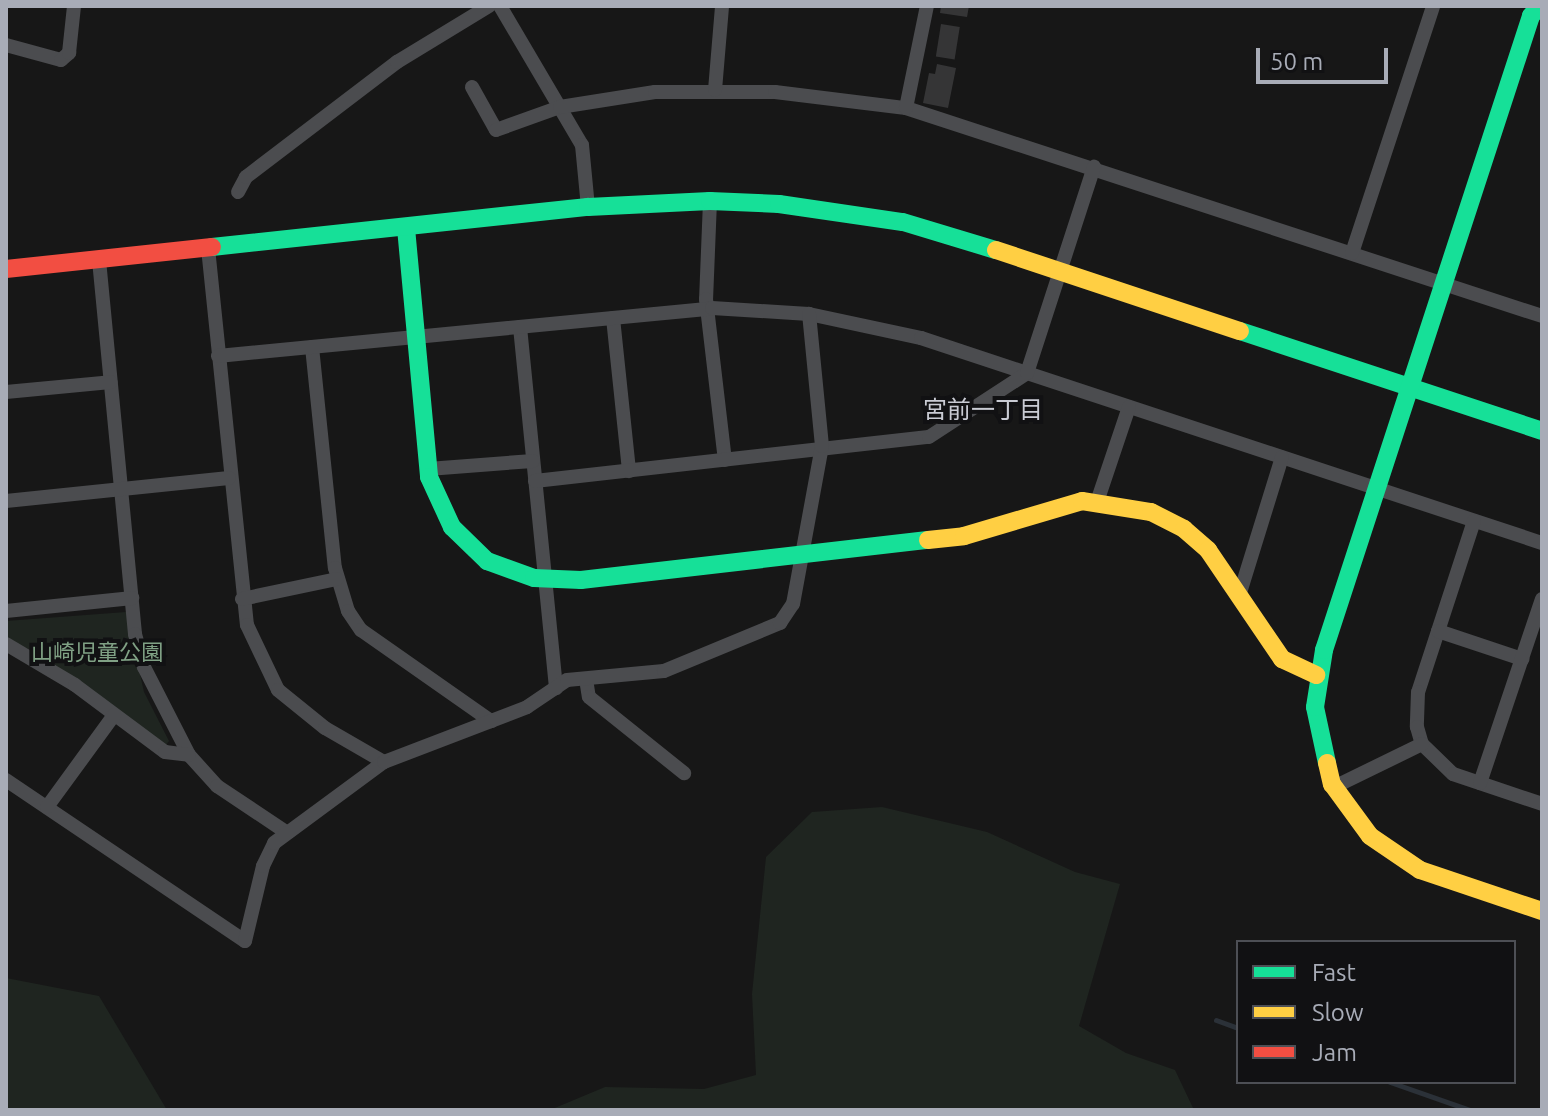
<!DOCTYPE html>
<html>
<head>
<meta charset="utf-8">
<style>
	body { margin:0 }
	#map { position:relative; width:1548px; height:1116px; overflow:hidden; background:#171717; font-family:Ubuntu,"Noto Sans JP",sans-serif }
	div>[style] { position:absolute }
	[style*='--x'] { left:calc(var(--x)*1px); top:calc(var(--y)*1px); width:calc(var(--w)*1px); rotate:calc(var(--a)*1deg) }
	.green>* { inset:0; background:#1f2520 }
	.stream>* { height:5px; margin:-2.5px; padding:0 2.5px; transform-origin:2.5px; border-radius:2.5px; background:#2b3138 }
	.building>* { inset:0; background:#353536; transform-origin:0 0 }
	.street>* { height:14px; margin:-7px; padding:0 7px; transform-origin:7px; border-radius:7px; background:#4b4c4f }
	.fast>* { height:18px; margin:-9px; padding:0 9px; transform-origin:9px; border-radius:9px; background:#16e098 }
	.slow>* { height:18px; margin:-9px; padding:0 9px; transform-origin:9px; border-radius:9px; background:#ffcf43 }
	.jam>* { height:18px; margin:-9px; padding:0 9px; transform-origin:9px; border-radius:9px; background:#f24e42 }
	span { translate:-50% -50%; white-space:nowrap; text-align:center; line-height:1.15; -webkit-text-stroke:8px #111113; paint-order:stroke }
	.park-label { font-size:22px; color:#80a185 }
	.neighbourhood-label { font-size:24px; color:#c9cbd3 }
	.frame { position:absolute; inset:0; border:8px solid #a8acb7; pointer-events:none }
	.legend { position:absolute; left:1236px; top:940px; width:280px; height:144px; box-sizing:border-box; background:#111113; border:2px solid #4d4f55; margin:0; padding:10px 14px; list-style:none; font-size:24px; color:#a8acb7 }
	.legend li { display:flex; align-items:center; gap:16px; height:40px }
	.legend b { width:40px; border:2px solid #4d4f55 }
	.scale { position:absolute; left:1256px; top:48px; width:132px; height:36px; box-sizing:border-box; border:4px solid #a8acb7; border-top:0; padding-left:10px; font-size:24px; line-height:28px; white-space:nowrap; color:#a8acb7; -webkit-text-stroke:6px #111113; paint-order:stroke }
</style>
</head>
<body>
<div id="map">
	<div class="green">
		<i style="clip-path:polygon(126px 612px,144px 692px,169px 741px,166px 745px,28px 649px,6px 640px,6px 621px)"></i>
		<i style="clip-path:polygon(882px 807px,987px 832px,1075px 872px,1120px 884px,1079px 1026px,1126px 1053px,1175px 1070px,1194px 1110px,550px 1110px,605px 1087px,704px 1089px,756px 1075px,752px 994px,766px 857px,812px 812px)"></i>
		<i style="clip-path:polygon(6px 978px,99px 996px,167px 1110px,6px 1110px)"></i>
	</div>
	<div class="stream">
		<i style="--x:1216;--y:1020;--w:23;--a:20"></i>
		<i style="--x:1390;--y:1082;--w:85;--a:19.3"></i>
	</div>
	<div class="building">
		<i style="clip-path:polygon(941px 6px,969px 6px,967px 17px,940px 13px)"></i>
		<i style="left:941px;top:24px;width:19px;height:33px;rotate:9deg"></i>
		<i style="clip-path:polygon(937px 64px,956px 68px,948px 108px,923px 103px,929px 73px,935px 74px)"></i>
	</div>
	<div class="street">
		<i style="--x:500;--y:6;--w:161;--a:59.5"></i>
		<i style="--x:582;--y:145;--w:62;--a:84.5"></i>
		<i style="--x:6;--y:45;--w:57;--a:15.3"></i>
		<i style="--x:61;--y:60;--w:11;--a:-41"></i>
		<i style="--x:69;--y:53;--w:47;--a:-83.9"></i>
		<i style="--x:472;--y:87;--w:49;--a:60.8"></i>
		<i style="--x:496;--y:130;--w:68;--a:-19.8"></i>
		<i style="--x:560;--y:107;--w:96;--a:-9"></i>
		<i style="--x:655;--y:92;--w:120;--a:0"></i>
		<i style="--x:775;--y:92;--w:132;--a:7"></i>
		<i style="--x:906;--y:108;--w:669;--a:18.11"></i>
		<i style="--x:715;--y:90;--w:84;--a:-85.2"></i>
		<i style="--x:906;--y:108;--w:104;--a:-78.4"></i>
		<i style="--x:238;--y:192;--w:17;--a:-62"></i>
		<i style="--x:246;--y:177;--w:190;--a:-37.3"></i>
		<i style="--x:397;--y:62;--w:108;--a:-31.3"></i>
		<i style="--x:710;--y:201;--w:98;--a:92.3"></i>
		<i style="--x:706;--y:299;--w:162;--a:83.3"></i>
		<i style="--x:208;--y:248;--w:379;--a:84.1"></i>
		<i style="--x:247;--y:625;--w:72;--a:64.5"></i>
		<i style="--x:278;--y:690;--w:60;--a:39"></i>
		<i style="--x:325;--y:728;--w:68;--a:30"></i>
		<i style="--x:1352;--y:253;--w:260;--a:-71.8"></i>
		<i style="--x:99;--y:260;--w:376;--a:84.5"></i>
		<i style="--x:135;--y:634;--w:34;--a:75"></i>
		<i style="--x:144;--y:667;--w:99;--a:62.9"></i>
		<i style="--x:189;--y:755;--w:42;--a:47.9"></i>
		<i style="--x:217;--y:786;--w:83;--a:33.7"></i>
		<i style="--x:613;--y:318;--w:154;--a:84"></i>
		<i style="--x:520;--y:327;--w:363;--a:84.3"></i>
		<i style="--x:312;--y:347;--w:222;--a:84.1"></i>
		<i style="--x:335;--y:568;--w:45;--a:73.2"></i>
		<i style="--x:348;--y:611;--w:23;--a:56"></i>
		<i style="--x:361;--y:630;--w:159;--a:35"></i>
		<i style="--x:218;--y:356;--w:496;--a:-5.5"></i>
		<i style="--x:712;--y:308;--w:97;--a:3.5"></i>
		<i style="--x:809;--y:314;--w:115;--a:12.1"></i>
		<i style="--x:921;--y:338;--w:654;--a:18.27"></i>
		<i style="--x:6;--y:392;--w:105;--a:-5.4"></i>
		<i style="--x:428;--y:469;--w:105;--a:-4.4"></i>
		<i style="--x:535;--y:481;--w:396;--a:-6.4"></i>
		<i style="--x:929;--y:437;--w:117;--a:-33.1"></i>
		<i style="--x:1027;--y:373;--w:217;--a:-72"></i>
		<i style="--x:6;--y:501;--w:224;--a:-5.9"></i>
		<i style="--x:1097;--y:502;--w:100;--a:-71.4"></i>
		<i style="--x:1474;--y:521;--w:180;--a:108.1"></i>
		<i style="--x:1418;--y:692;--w:35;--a:92"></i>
		<i style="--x:1417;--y:727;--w:18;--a:74"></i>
		<i style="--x:1422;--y:744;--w:43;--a:44.1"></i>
		<i style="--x:1453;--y:774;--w:94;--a:18.6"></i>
		<i style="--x:1239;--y:596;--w:145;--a:-72.8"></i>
		<i style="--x:242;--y:599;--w:97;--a:-11.9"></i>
		<i style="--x:6;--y:611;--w:127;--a:-5.9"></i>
		<i style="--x:1438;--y:631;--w:89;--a:18.4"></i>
		<i style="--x:6;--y:644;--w:80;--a:30.7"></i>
		<i style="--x:75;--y:685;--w:112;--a:36.7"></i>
		<i style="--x:165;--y:752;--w:24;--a:7"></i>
		<i style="--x:586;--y:679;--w:18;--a:81"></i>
		<i style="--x:589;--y:697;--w:122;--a:38.7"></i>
		<i style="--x:6;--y:780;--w:288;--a:34"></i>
		<i style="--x:245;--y:941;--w:77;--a:-76.5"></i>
		<i style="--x:263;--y:866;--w:25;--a:-64"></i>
		<i style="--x:274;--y:843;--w:137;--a:-36.4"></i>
		<i style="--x:384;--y:762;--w:153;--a:-21"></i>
		<i style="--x:527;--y:707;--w:48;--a:-34"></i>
		<i style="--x:567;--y:680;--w:97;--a:-5.3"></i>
		<i style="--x:664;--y:671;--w:126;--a:-22.5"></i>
		<i style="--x:780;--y:623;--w:23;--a:-56"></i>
		<i style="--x:793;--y:604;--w:161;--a:-79.6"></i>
		<i style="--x:822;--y:446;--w:133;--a:-95.6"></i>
		<i style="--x:1480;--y:783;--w:194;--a:-71.4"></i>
		<i style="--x:1334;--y:787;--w:98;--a:-26"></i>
		<i style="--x:47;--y:807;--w:114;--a:-53.9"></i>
	</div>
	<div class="fast">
		<i style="--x:406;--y:228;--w:250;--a:84.7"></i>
		<i style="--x:429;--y:477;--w:55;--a:65.3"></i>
		<i style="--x:452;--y:527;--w:49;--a:44.2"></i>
		<i style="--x:487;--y:561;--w:50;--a:19.9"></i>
		<i style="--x:534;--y:578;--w:47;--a:2.4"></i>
		<i style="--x:581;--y:580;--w:349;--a:-6.6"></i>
		<i style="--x:212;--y:247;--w:378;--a:-6.1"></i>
		<i style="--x:588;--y:207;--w:122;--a:-2.8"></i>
		<i style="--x:710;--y:201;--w:69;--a:2.5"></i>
		<i style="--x:779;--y:204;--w:125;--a:8.3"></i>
		<i style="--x:903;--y:222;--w:97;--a:16.8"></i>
		<i style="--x:1240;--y:331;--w:318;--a:18.3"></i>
		<i style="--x:1327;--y:763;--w:57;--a:-102.1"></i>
		<i style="--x:1315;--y:707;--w:58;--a:-81"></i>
		<i style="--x:1324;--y:650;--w:667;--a:-71.92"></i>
		<i style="--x:1531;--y:16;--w:13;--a:-51"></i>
	</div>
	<div class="slow">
		<i style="--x:996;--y:250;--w:257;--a:18.4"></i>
		<i style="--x:928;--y:540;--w:36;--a:-6"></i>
		<i style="--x:964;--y:536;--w:123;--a:-16.5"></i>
		<i style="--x:1082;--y:501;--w:70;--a:9.1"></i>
		<i style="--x:1151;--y:512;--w:37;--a:27"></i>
		<i style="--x:1184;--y:529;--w:32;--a:41"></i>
		<i style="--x:1208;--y:550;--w:132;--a:55.8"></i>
		<i style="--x:1282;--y:659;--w:38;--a:25"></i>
		<i style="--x:1327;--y:763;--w:22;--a:77"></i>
		<i style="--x:1332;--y:784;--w:64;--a:53.8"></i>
		<i style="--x:1370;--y:836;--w:60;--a:34.2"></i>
		<i style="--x:1420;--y:870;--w:129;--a:18.6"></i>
	</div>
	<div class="jam">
		<i style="--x:6;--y:269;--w:207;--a:-6.1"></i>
	</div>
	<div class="park-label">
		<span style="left:97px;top:652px">山崎児童公園</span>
	</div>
	<div class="neighbourhood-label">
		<span style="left:983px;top:410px">宮前一丁目</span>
	</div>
	<div class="frame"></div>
	<ul class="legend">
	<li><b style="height:10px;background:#16e098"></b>Fast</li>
	<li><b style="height:10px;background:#ffcf43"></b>Slow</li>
	<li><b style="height:10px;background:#f24e42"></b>Jam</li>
	</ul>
	<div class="scale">50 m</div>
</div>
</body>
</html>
